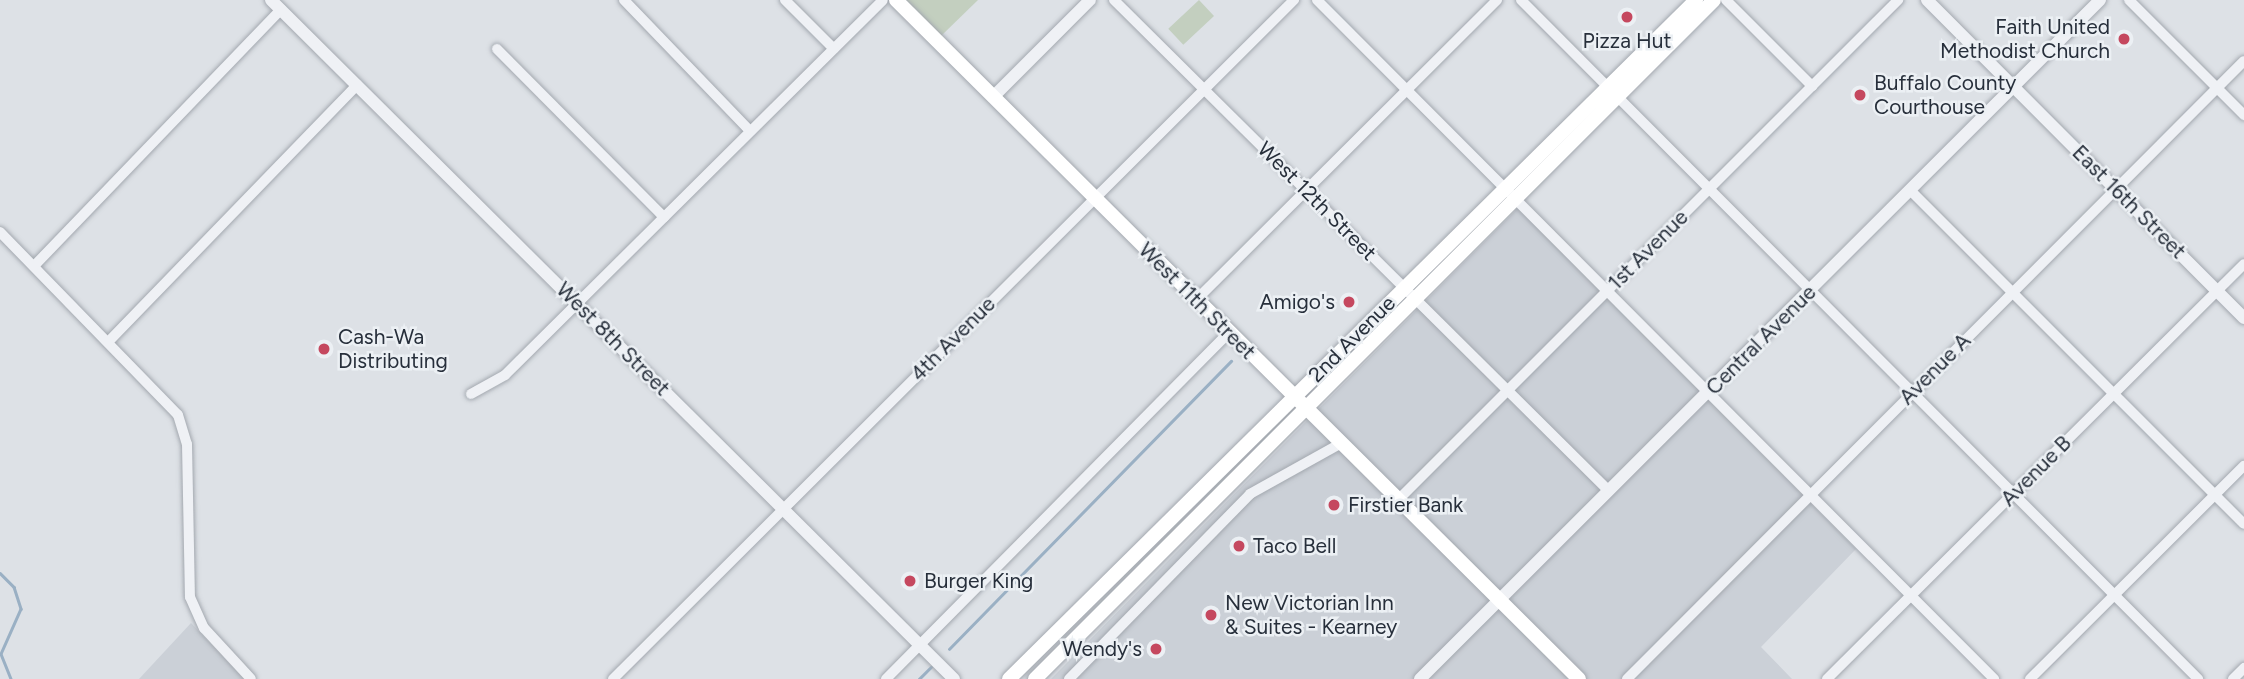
<!DOCTYPE html>
<html>
<head>
<meta charset="utf-8">
<style>
	body { margin:0 }
	#map { position:relative; width:2244px; height:679px; overflow:hidden; background:#dde1e6; font-family:Figtree,sans-serif }
	div>[style] { position:absolute }
	[style*='--x'] { left:calc(var(--x)*1px); top:calc(var(--y)*1px); width:calc(var(--w)*1px); rotate:calc(var(--a)*1deg) }
	.built>* { inset:0; background:#cbd0d7 }
	.green>* { inset:0; background:#c3cfbf; transform-origin:0 0 }
	.stream>* { height:2.5px; margin:-1.25px; padding:0 1.25px; transform-origin:1.25px; border-radius:1.25px; background:#9ab0c4 }
	.roads { filter:drop-shadow(0 0 2px #a3a8af) drop-shadow(0 0 2px #a3a8af) }
	.minor>* { height:10px; margin:-5px; padding:0 5px; transform-origin:5px; border-radius:5px; background:#eff1f5 }
	.tertiary>* { height:12px; margin:-6px; padding:0 6px; transform-origin:6px; border-radius:6px; background:#eff1f5 }
	.secondary>* { height:14px; margin:-7px; padding:0 7px; transform-origin:7px; border-radius:7px; background:#fff }
	.dots>* { width:19px; height:19px; translate:-50% -50%; box-sizing:border-box; border:4px solid #ecf0f4; border-radius:50% }
	span { translate:-50% -50%; white-space:nowrap; text-align:center; line-height:1.15; -webkit-text-stroke:5px #ecf0f4; paint-order:stroke }
	.poi-label { font-size:21px; color:#272f3b }
	.right { translate:-100% -50%; text-align:right }
	.left { translate:0 -50%; text-align:left }
	.street-label { font-size:21px; color:#272f3b }
</style>
</head>
<body>
<div id="map">
	<div class="built">
		<i style="clip-path:polygon(1518px 208px,1856px 549px,1761px 647px,1792px 679px,1051px 679px)"></i>
		<i style="clip-path:polygon(191px 623px,244px 679px,139px 679px)"></i>
	</div>
	<div class="green">
		<i style="clip-path:polygon(905px 0,978px 0,941px 36px)"></i>
		<i style="left:1199px;top:0;width:22px;height:42px;rotate:47deg"></i>
	</div>
	<div class="stream">
		<i style="--x:0;--y:573;--w:20;--a:45"></i>
		<i style="--x:14;--y:587;--w:23;--a:72"></i>
		<i style="--x:21;--y:609;--w:49;--a:114"></i>
		<i style="--x:1;--y:654;--w:27;--a:68"></i>
		<i style="--x:949;--y:649;--w:403;--a:-45.6"></i>
		<i style="--x:919;--y:679;--w:17;--a:-45"></i>
	</div>
	<div class="roads">
		<div class="minor">
			<i style="--x:624;--y:0;--w:182;--a:46.1"></i>
			<i style="--x:785;--y:0;--w:69;--a:45"></i>
			<i style="--x:1114;--y:0;--w:697;--a:44.77"></i>
			<i style="--x:1317;--y:0;--w:959;--a:45.08"></i>
			<i style="--x:1521;--y:0;--w:959;--a:45.08"></i>
			<i style="--x:1726;--y:0;--w:122;--a:45"></i>
			<i style="--x:2129;--y:0;--w:163;--a:45"></i>
			<i style="--x:497;--y:49;--w:237;--a:45.2"></i>
			<i style="--x:1910;--y:190;--w:472;--a:45"></i>
			<i style="--x:0;--y:232;--w:255;--a:45.8"></i>
			<i style="--x:178;--y:415;--w:30;--a:73"></i>
			<i style="--x:187;--y:444;--w:153;--a:88.9"></i>
			<i style="--x:190;--y:597;--w:34;--a:66"></i>
			<i style="--x:204;--y:628;--w:69;--a:47.3"></i>
			<i style="--x:35;--y:265;--w:355;--a:-46.1"></i>
			<i style="--x:1196;--y:300;--w:425;--a:-44.9"></i>
			<i style="--x:111;--y:339;--w:354;--a:-45.9"></i>
			<i style="--x:471;--y:394;--w:39;--a:-29"></i>
			<i style="--x:505;--y:375;--w:532;--a:-44.77"></i>
			<i style="--x:1397;--y:501;--w:709;--a:-45"></i>
			<i style="--x:613;--y:679;--w:962;--a:-44.92"></i>
			<i style="--x:886;--y:679;--w:488;--a:-45.3"></i>
			<i style="--x:1069;--y:679;--w:259;--a:-45.6"></i>
			<i style="--x:1250;--y:494;--w:103;--a:-29.1"></i>
			<i style="--x:1627;--y:679;--w:873;--a:-45.05"></i>
			<i style="--x:1827;--y:679;--w:588;--a:-44.86"></i>
			<i style="--x:2030;--y:679;--w:302;--a:-44.9"></i>
			<i style="--x:2233;--y:679;--w:16;--a:-45"></i>
		</div>
		<div class="tertiary">
			<i style="--x:271;--y:0;--w:963;--a:44.83"></i>
			<i style="--x:1927;--y:0;--w:449;--a:45.1"></i>
			<i style="--x:993;--y:97;--w:137;--a:-45"></i>
			<i style="--x:1420;--y:679;--w:961;--a:-44.96"></i>
		</div>
		<div class="secondary">
			<i style="--x:896;--y:0;--w:963;--a:44.83"></i>
			<i style="--x:1009;--y:679;--w:966;--a:-44.66"></i>
			<i style="--x:1035;--y:679;--w:960;--a:-45"></i>
		</div>
	</div>
	<div class="dots">
		<i style="left:1627px;top:17px;background:#c5485f"></i>
		<i style="left:2124px;top:39px;background:#c5485f"></i>
		<i style="left:1860px;top:95px;background:#c5485f"></i>
		<i style="left:1349px;top:302px;background:#c5485f"></i>
		<i style="left:324px;top:349px;background:#c5485f"></i>
		<i style="left:1334px;top:505px;background:#c5485f"></i>
		<i style="left:1239px;top:546px;background:#c5485f"></i>
		<i style="left:910px;top:581px;background:#c5485f"></i>
		<i style="left:1211px;top:615px;background:#c5485f"></i>
		<i style="left:1156px;top:649px;background:#c5485f"></i>
	</div>
	<div class="poi-label">
		<span class="right" style="left:2110px;top:39px">Faith United<br>Methodist Church</span>
		<span style="left:1627px;top:41px">Pizza Hut</span>
		<span class="left" style="left:1874px;top:95px">Buffalo County<br>Courthouse</span>
		<span class="right" style="left:1335px;top:302px">Amigo's</span>
		<span class="left" style="left:338px;top:349px">Cash-Wa<br>Distributing</span>
		<span class="left" style="left:1348px;top:505px">Firstier Bank</span>
		<span class="left" style="left:1253px;top:546px">Taco Bell</span>
		<span class="left" style="left:924px;top:581px">Burger King</span>
		<span class="left" style="left:1225px;top:615px">New Victorian Inn<br>&amp; Suites - Kearney</span>
		<span class="right" style="left:1142px;top:649px">Wendy's</span>
	</div>
	<div class="street-label">
		<span style="left:1317px;top:201px;rotate:45deg">West 12th Street</span>
		<span style="left:2129px;top:202px;rotate:45deg">East 16th Street</span>
		<span style="left:1648px;top:250px;rotate:-45deg">1st Avenue</span>
		<span style="left:1197px;top:301px;rotate:45deg">West 11th Street</span>
		<span style="left:613px;top:339px;rotate:45deg">West 8th Street</span>
		<span style="left:953px;top:339px;rotate:-45deg">4th Avenue</span>
		<span style="left:1352px;top:339px;rotate:-45deg">2nd Avenue</span>
		<span style="left:1761px;top:340px;rotate:-45deg">Central Avenue</span>
		<span style="left:1935px;top:369px;rotate:-45deg">Avenue A</span>
		<span style="left:2036px;top:471px;rotate:-45deg">Avenue B</span>
	</div>
</div>
</body>
</html>
